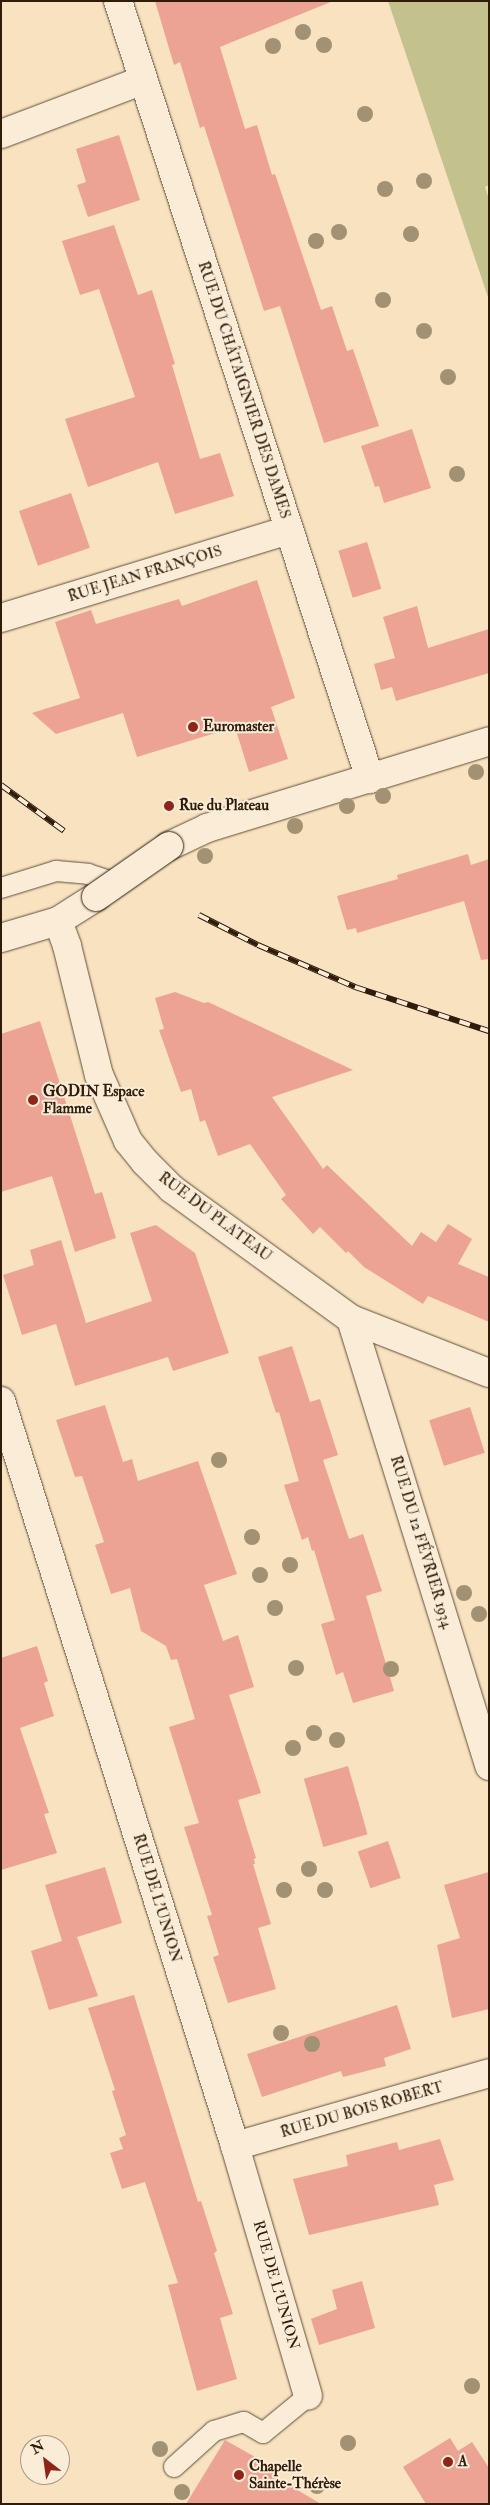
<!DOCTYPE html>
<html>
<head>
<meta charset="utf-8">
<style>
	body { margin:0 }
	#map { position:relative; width:490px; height:2505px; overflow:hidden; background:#f8e2c0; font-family:"IM FELL Double Pica",serif }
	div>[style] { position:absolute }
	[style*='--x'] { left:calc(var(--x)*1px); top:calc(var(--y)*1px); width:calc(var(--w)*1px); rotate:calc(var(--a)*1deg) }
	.green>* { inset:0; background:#c3c28e }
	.building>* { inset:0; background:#eca394; transform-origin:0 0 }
	.roads { filter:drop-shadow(0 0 1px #624e38) drop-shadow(0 0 1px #624e38) }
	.lane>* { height:20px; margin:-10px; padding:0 10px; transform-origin:10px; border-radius:10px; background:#faecd6 }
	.street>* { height:28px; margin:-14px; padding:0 14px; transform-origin:14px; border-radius:14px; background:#faecd6 }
	.secondary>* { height:28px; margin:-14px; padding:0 14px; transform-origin:14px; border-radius:14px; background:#faecd6 }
	.rail>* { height:5.5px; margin-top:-2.75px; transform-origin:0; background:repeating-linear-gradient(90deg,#faecd6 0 11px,#301c0b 0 22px); box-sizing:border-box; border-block:1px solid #301c0b }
	.bridges { filter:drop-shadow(0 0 1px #301c0b) drop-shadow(0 0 1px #301c0b) }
	.secondary-bridge>* { height:28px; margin:-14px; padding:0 14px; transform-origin:14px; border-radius:14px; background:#faecd6 }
	.trees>* { width:16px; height:16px; margin:-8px; border-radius:50%; background:#a29172 }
	.dots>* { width:14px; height:14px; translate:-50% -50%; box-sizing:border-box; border:2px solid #faecd6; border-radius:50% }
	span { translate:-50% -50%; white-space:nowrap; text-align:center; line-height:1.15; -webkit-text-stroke:4px #faecd6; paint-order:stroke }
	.street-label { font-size:15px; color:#301c0b }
	.poi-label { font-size:15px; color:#301c0b; font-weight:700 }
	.left { translate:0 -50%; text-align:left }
	.frame { position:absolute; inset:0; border:2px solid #301c0b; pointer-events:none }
	.north { position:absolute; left:20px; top:2435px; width:50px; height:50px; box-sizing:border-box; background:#faecd6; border:1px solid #a99985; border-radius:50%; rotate:330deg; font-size:14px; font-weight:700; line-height:20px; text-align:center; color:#301c0b }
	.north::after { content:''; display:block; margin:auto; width:18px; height:22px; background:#8f2418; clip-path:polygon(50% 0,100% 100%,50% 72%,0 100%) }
</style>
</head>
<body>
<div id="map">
	<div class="green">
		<i style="clip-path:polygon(388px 1px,489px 1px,489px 185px,485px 187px,489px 199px,489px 300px)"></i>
	</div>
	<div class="building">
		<i style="clip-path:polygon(155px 1px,333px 1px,220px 47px,245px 129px,257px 125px,272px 175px,275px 174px,321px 310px,332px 306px,347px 351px,353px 349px,379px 426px,324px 443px,280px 306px,264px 311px,204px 126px,200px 128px,180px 62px,174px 65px)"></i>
		<i style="clip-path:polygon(119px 135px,140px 200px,88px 217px,77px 185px,86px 182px,76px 149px)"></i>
		<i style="clip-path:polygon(114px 225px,138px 295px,152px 290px,175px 364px,172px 365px,200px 459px,220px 453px,234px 496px,175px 514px,158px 462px,88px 487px,65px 419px,135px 397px,99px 289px,80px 295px,62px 241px)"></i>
		<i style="clip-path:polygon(412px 429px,431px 488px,384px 503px,379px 486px,375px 487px,361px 446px)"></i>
		<i style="left:71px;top:493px;width:58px;height:55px;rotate:71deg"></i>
		<i style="left:367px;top:542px;width:49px;height:30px;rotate:73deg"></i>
		<i style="clip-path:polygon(257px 580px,295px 698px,271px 707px,288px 759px,249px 772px,235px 727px,137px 757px,123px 713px,56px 734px,32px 713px,80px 698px,55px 622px,91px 610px,96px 624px,179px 599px,182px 606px)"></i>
		<i style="clip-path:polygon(417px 606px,428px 648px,489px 629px,489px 673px,396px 701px,392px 687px,381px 690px,374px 664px,395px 658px,383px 617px)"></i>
		<i style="clip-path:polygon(468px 854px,471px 865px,489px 859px,489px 959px,481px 960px,464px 901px,357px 933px,356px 928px,347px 930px,337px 896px,398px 879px,397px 875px)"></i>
		<i style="clip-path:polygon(175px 992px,204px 1003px,208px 1002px,353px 1070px,272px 1097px,323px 1169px,327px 1165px,412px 1246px,421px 1232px,436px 1242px,448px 1224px,472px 1239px,458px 1264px,489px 1277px,489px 1322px,428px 1296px,423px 1304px,364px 1267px,348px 1251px,346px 1253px,320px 1227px,313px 1234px,281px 1199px,286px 1195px,250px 1144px,218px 1156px,205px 1120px,200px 1122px,191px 1089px,181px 1092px,159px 1030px,164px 1029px,155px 998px)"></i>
		<i style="clip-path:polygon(40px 1021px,95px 1194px,102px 1192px,116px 1238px,75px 1252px,52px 1176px,1px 1192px,1px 1034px)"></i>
		<i style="clip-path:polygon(156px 1225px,195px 1253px,229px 1353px,173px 1371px,168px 1357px,75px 1386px,56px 1324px,22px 1335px,3px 1275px,34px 1265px,30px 1250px,61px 1240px,86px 1323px,152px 1301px,130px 1233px)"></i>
		<i style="clip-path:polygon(292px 1346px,310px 1402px,320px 1399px,338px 1455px,323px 1460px,349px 1539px,363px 1534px,382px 1591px,366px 1596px,394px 1691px,353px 1703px,343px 1672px,336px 1675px,321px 1624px,335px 1620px,314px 1550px,312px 1551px,308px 1537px,302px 1540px,284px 1485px,299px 1481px,279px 1412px,276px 1413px,258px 1357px)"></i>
		<i style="clip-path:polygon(105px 1405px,123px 1462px,132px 1459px,138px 1481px,198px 1461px,237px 1574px,204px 1585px,223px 1641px,238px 1635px,254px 1687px,229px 1695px,261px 1793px,238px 1800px,256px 1858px,254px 1859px,255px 1864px,253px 1864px,271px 1924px,258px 1928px,276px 1989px,228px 2003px,213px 1957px,219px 1955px,207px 1916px,212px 1915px,184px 1827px,199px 1823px,169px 1727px,195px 1719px,177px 1659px,171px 1660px,166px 1646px,141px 1631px,130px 1588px,111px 1594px,95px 1545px,104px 1542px,82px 1476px,75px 1477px,56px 1420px)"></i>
		<i style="left:470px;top:1407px;width:48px;height:43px;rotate:72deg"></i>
		<i style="clip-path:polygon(37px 1646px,48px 1681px,44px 1683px,54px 1716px,20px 1728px,49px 1813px,44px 1814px,57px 1853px,1px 1870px,1px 1658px)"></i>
		<i style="left:348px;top:1766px;width:71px;height:46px;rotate:74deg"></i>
		<i style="left:388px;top:1841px;width:39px;height:32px;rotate:71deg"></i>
		<i style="clip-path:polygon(105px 1867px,122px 1923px,77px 1937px,98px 1996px,49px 2010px,31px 1951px,62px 1941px,45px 1885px)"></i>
		<i style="clip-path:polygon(489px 1872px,489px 2009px,452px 2018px,437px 1945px,460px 1938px,444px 1885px)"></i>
		<i style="clip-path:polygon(134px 1995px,198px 2202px,201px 2201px,217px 2251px,214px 2253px,233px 2314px,220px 2318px,237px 2379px,197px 2391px,168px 2285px,178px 2283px,145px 2182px,122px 2189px,110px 2153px,123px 2149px,119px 2138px,126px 2135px,112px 2091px,115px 2090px,88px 2008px)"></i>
		<i style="clip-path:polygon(397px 2005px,411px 2049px,384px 2058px,386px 2066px,343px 2077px,341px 2071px,262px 2097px,247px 2054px)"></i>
		<i style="clip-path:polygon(440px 2139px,454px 2180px,434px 2185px,439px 2205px,309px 2235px,293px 2179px,348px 2166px,346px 2155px,397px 2142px,399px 2150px)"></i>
		<i style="clip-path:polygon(362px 2281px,375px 2328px,319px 2345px,311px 2319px,337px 2309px,332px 2290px)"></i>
		<i style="clip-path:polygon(450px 2438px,458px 2451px,472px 2442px,489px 2468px,489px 2504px,426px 2504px,403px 2467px)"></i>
		<i style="clip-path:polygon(225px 2440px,278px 2470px,274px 2476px,321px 2504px,186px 2504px)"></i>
	</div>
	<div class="roads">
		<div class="lane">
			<i style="--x:1;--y:888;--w:58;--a:-17.2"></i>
			<i style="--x:56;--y:871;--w:32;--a:5"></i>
			<i style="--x:88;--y:874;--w:29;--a:18"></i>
			<i style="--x:174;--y:2467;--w:54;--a:-42"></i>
			<i style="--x:214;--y:2431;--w:31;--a:-17"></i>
			<i style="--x:244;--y:2422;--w:22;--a:30"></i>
			<i style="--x:263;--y:2433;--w:58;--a:-39.4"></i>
		</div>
		<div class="street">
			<i style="--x:118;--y:1;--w:818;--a:72.05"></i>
			<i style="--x:1;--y:134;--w:152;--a:-20.8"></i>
			<i style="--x:1;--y:618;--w:301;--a:-17"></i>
			<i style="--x:58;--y:921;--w:27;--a:70"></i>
			<i style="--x:67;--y:946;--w:133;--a:76.1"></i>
			<i style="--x:99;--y:1075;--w:72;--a:66.3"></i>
			<i style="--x:128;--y:1141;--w:27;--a:51"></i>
			<i style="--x:145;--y:1162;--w:38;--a:45"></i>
			<i style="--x:172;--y:1189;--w:221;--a:36"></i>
			<i style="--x:351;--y:1319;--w:148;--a:21.4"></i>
			<i style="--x:351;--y:1319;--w:468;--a:72.8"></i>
			<i style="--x:1;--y:1401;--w:781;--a:72.56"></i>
			<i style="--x:235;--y:2146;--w:260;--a:73.7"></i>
			<i style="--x:235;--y:2146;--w:264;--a:-16"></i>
		</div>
		<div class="secondary">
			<i style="--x:169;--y:846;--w:42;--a:-25.3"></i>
			<i style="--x:207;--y:828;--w:295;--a:-17.1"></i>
			<i style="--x:1;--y:938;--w:59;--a:-16.6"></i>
			<i style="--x:58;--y:921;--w:45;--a:-32.3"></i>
		</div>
	</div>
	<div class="rail">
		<i style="--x:1;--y:785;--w:78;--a:36.1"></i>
		<i style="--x:199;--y:915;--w:66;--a:27"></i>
		<i style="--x:258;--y:945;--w:106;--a:23.4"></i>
		<i style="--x:355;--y:987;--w:141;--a:18.2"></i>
	</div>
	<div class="bridges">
		<div class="secondary-bridge">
			<i style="--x:96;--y:897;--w:89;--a:-34.9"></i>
		</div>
	</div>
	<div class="trees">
		<i style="left:303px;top:32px"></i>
		<i style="left:324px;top:45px"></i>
		<i style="left:273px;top:46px"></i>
		<i style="left:365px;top:114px"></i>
		<i style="left:424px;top:181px"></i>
		<i style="left:385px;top:189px"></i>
		<i style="left:339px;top:232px"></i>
		<i style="left:411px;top:234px"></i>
		<i style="left:316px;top:241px"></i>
		<i style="left:383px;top:300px"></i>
		<i style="left:424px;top:331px"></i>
		<i style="left:448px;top:377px"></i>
		<i style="left:457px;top:474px"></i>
		<i style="left:476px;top:772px"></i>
		<i style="left:383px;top:796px"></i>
		<i style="left:347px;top:806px"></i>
		<i style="left:295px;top:826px"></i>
		<i style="left:205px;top:856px"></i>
		<i style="left:219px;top:1460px"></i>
		<i style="left:252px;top:1537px"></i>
		<i style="left:290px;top:1565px"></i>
		<i style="left:260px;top:1575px"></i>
		<i style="left:464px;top:1593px"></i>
		<i style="left:275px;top:1608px"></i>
		<i style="left:479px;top:1614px"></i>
		<i style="left:296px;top:1668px"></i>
		<i style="left:391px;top:1669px"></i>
		<i style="left:314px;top:1733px"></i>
		<i style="left:337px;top:1740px"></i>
		<i style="left:293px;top:1748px"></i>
		<i style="left:309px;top:1869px"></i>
		<i style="left:284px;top:1890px"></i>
		<i style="left:325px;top:1890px"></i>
		<i style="left:281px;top:2033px"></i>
		<i style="left:312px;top:2044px"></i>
		<i style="left:472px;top:2386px"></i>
		<i style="left:348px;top:2443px"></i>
		<i style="left:160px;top:2449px"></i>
		<i style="left:317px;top:2486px"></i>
		<i style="left:182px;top:2492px"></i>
	</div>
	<div class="dots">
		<i style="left:193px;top:727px;background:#8f2418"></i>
		<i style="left:169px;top:806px;background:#8f2418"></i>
		<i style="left:33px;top:1100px;background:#8f2418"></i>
		<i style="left:448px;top:2462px;background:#8f2418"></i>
		<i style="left:239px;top:2475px;background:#8f2418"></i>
	</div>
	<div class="street-label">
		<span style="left:244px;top:390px;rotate:72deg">RUE DU CHÂTAIGNIER DES DAMES</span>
		<span style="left:145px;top:574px;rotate:-17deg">RUE JEAN FRANÇOIS</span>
		<span style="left:215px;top:1217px;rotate:37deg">RUE DU PLATEAU</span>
		<span style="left:421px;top:1542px;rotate:73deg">RUE DU 12 FÉVRIER 1934</span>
		<span style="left:157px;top:1898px;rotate:73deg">RUE DE L'UNION</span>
		<span style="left:362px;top:2110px;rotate:-16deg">RUE DU BOIS ROBERT</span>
		<span style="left:276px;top:2285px;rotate:74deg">RUE DE L'UNION</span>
	</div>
	<div class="poi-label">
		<span class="left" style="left:203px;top:727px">Euromaster</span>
		<span class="left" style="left:179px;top:806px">Rue du Plateau</span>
		<span class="left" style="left:43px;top:1100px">GODIN Espace<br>Flamme</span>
		<span class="left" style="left:458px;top:2462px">A</span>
		<span class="left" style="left:249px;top:2475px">Chapelle<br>Sainte-Thérèse</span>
	</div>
	<div class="frame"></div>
	<div class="north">N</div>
</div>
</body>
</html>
